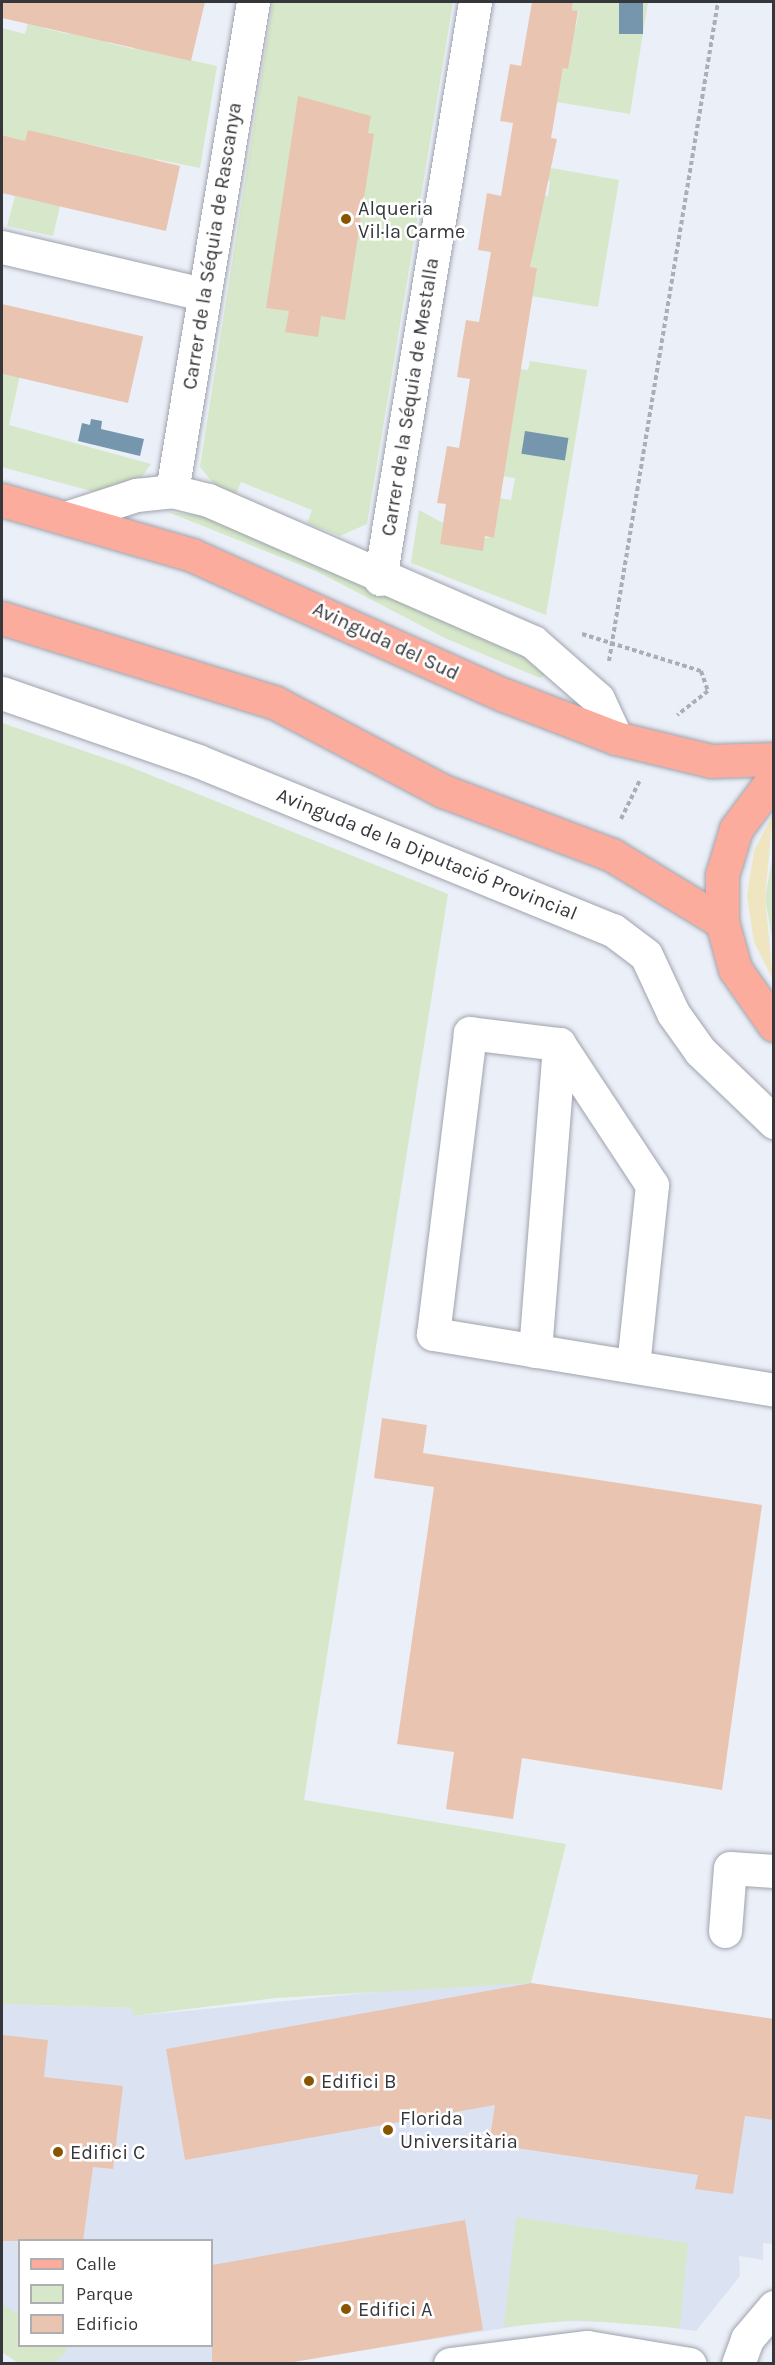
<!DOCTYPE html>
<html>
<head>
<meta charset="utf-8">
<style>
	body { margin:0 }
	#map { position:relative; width:775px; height:2365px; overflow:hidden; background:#ebeff8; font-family:Karla,sans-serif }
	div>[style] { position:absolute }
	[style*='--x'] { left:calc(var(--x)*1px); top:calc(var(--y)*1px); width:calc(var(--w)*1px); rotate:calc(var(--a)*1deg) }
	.built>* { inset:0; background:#dbe3f3 }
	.green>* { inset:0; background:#d6e8c9 }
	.sand>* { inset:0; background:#efe5c0 }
	.water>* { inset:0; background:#7596ac; transform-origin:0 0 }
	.building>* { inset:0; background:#e9c5b1; transform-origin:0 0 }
	.path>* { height:4px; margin-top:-2px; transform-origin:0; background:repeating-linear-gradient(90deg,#abaeb5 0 4.5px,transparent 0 7.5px) }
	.roads { filter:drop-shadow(0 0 2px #9fa3ac) drop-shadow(0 0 2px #9fa3ac) }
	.minor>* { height:33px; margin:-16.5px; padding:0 16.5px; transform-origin:16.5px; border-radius:16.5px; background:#fff }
	.major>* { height:33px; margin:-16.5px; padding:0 16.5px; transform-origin:16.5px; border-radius:16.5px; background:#fbac9d }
	.dots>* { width:16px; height:16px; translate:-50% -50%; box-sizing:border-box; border:3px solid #fff; border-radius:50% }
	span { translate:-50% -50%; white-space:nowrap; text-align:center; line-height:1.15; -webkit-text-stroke:5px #fff; paint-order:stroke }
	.poi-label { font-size:20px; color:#36373b }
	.left { translate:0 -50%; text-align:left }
	.street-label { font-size:20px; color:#36373b }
	.frame { position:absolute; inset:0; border:3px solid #36373b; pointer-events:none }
	.legend { position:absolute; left:18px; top:2239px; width:195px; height:108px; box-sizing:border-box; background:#fff; border:2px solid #afafb1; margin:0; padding:8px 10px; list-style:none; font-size:18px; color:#36373b }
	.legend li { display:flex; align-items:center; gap:12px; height:30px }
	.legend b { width:30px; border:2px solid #afafb1 }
</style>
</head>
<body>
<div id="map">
	<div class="built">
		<i style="clip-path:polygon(evenodd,468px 1983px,531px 1983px,773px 2019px,773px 2244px,763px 2243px,763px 2260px,739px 2256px,740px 2276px,696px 2331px,628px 2322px,549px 2321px,282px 2363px,20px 2363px,2px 2352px,2px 2004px,133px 2008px,133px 2016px,468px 1983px,20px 2240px,212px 2240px,212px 2346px,20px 2346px,20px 2240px)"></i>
	</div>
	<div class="green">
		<i style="clip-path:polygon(273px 2px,453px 2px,367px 524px,340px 536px,307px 523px,312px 510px,241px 482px,236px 494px,214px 484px,200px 467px)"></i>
		<i style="clip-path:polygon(573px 2px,648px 2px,630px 114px,557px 102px,563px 68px,568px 69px,569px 27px,576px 27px,579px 11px,572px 10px)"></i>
		<i style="clip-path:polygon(30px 15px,45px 18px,43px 28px,69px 34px,72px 24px,110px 33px,108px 43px,134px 49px,137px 38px,166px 55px,217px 66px,200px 168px,155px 159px,152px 170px,121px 163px,124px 152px,75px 141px,53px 236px,7px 226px,15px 196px,40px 202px,25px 141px,2px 135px,2px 28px,25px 34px)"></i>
		<i style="clip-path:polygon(546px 167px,619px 180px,598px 307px,525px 295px,536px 268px,530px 267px,541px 196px,548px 196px,550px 181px,544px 179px)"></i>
		<i style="clip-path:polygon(530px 361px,587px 370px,546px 615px,411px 563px,419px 510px,443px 523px,440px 544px,494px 537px,499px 507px,492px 497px,511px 500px,515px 478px,495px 475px,513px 368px,528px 370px)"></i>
		<i style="clip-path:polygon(2px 372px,20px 375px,9px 425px,151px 464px,141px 478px,113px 490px,91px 491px,2px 467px)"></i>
		<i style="clip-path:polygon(168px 512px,207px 516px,539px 659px,548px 673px,540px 678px,447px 639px,318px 572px)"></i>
		<i style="clip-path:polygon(2px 723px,125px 765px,448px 894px,304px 1800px,566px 1844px,531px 1983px,276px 1998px,133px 2016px,132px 2008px,2px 2004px)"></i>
		<i style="clip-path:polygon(773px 855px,773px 943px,765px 898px)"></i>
		<i style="clip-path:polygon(516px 2217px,688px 2243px,680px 2328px,577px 2320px,504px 2327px)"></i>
		<i style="clip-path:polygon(2px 2304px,19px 2315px,20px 2346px,67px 2346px,66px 2353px,53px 2363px,20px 2364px,2px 2352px)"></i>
	</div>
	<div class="sand">
		<i style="clip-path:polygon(773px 814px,765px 898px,773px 980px,754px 942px,747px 896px,754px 851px)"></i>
	</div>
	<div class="water">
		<i style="left:619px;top:2px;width:24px;height:32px"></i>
		<i style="clip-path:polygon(91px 419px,102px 421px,101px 429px,144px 439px,140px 456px,78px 441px,82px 423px,90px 425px)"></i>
		<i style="left:525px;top:431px;width:44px;height:23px;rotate:9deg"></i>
	</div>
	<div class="building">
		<i style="clip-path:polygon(2px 2px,205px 2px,191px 61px,2px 18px)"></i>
		<i style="clip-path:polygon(532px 2px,573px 2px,572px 10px,578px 11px,568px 69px,563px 68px,551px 138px,557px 139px,530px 267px,537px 268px,494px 538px,485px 536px,483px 551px,440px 544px,446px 504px,437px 503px,447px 446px,459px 448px,470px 379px,457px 377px,461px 350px,466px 320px,479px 322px,491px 252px,478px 250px,487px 193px,501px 196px,513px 123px,500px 121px,510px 64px,521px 66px)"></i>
		<i style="clip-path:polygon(298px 96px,371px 116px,368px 133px,374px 134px,345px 320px,321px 316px,318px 337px,285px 332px,289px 311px,266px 308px)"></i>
		<i style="clip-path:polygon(28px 130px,180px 166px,166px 231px,2px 193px,2px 135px,25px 141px)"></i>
		<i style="left:2px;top:304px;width:145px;height:68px;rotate:13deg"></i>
		<i style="clip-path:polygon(382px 1418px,427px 1425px,423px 1453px,762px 1505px,722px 1790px,522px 1758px,513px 1819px,446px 1809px,454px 1752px,397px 1744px,434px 1487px,374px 1478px)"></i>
		<i style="clip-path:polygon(531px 1983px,774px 2019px,774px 2120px,745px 2116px,733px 2194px,695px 2189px,698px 2175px,489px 2144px,495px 2105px,185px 2160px,166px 2049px)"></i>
		<i style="clip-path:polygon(2px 2035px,48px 2040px,44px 2077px,123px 2086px,113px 2169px,93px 2167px,83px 2241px,2px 2241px)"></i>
		<i style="clip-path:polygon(465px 2220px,483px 2330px,282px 2364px,212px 2364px,212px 2265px)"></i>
	</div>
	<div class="path">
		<i style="--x:582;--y:634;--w:125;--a:17.3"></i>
		<i style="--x:701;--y:671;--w:21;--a:71"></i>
		<i style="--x:708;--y:691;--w:39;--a:142"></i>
		<i style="--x:609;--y:661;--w:668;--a:-80.61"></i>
		<i style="--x:621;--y:819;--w:43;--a:-64"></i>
	</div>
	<div class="roads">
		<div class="minor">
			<i style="--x:2;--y:247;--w:206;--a:13.2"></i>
			<i style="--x:172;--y:491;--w:496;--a:-80.6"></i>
			<i style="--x:69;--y:517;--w:71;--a:-18.2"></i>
			<i style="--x:136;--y:495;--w:36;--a:-6"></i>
			<i style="--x:172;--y:491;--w:37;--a:14"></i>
			<i style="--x:208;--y:500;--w:355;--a:23.6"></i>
			<i style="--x:533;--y:642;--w:86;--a:41.2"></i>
			<i style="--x:598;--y:699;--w:43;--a:65.2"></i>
			<i style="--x:380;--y:579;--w:585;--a:-80.65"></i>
			<i style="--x:2;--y:693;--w:207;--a:19.1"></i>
			<i style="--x:198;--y:761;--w:448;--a:22.2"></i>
			<i style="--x:613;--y:930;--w:41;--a:37.1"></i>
			<i style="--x:646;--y:955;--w:64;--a:65"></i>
			<i style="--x:673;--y:1013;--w:47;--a:54.6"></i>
			<i style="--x:700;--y:1051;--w:103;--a:43.8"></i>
			<i style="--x:559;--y:1044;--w:169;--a:56.6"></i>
			<i style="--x:652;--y:1185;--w:181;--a:96"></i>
			<i style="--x:535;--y:1351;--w:308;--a:-85.5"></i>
			<i style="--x:559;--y:1044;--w:90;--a:-173"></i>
			<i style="--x:470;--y:1033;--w:303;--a:97"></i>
			<i style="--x:433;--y:1334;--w:346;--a:9.3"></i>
			<i style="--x:725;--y:1931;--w:63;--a:-85.5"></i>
			<i style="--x:730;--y:1868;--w:44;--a:3.9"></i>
			<i style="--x:450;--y:2364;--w:138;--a:-7.1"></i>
			<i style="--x:587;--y:2347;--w:104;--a:9.4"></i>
			<i style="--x:738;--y:2364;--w:27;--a:-70"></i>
			<i style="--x:747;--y:2339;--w:42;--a:-49.8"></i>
		</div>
		<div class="major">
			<i style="--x:2;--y:500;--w:198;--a:16.1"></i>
			<i style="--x:192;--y:555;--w:342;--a:24.2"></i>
			<i style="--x:504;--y:695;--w:120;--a:21"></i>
			<i style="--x:616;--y:738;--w:98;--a:13.6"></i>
			<i style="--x:711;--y:761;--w:63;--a:-1.8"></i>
			<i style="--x:2;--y:618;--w:287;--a:17.2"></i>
			<i style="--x:276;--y:703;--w:189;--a:27.8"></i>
			<i style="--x:443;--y:791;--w:181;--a:20.7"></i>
			<i style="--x:612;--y:855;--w:129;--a:31.3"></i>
			<i style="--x:774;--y:778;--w:64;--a:126.7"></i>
			<i style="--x:736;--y:829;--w:48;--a:106.9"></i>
			<i style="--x:722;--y:875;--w:47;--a:90"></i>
			<i style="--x:722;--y:922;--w:49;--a:74.5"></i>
			<i style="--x:735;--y:969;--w:68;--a:55.1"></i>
		</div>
	</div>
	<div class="dots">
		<i style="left:346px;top:219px;background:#850"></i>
		<i style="left:309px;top:2081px;background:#850"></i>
		<i style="left:388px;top:2130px;background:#850"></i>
		<i style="left:58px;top:2152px;background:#850"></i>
		<i style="left:346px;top:2309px;background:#850"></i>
	</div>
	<div class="poi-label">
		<span class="left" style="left:358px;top:220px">Alqueria<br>Vil·la Carme</span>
		<span class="left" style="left:321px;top:2081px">Edifici B</span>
		<span class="left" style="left:400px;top:2130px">Florida<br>Universitària</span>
		<span class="left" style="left:70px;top:2152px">Edifici C</span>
		<span class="left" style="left:358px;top:2309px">Edifici A</span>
	</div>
	<div class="street-label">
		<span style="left:212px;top:246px;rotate:-81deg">Carrer de la Séquia de Rascanya</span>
		<span style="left:410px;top:397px;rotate:-81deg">Carrer de la Séquia de Mestalla</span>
		<span style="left:386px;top:641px;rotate:25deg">Avinguda del Sud</span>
		<span style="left:427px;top:854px;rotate:22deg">Avinguda de la Diputació Provincial</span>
	</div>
	<div class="frame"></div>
	<ul class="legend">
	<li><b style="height:8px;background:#fbac9d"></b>Calle</li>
	<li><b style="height:16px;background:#d6e8c9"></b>Parque</li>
	<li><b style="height:16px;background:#e9c5b1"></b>Edificio</li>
	</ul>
</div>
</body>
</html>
